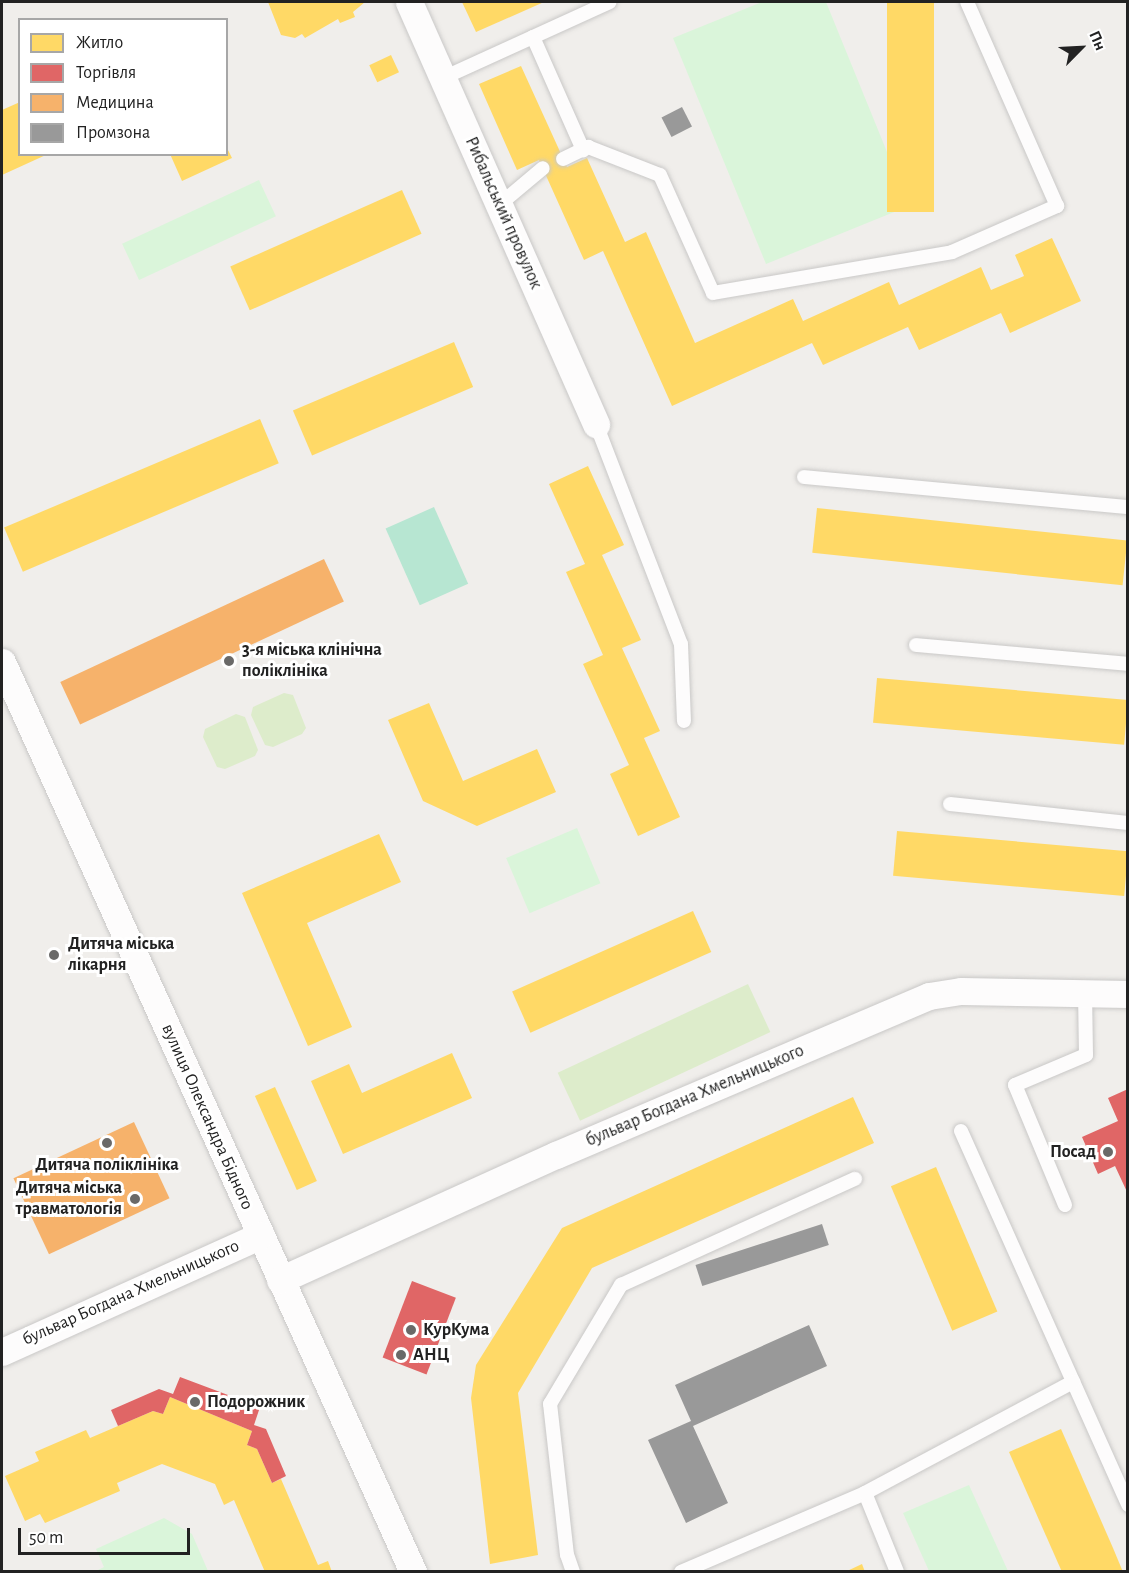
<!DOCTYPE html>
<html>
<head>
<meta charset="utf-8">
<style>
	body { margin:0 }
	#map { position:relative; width:1129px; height:1573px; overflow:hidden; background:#f0eeeb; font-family:"Alegreya Sans",sans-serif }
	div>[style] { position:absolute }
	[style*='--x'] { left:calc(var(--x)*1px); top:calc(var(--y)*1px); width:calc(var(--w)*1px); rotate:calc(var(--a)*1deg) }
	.grass>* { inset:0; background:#ddeccb; transform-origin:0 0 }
	.park>* { inset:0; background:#daf5da; transform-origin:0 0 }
	.pitch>* { inset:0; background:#b7e6d2; transform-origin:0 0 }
	.homes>* { inset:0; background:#ffd966; transform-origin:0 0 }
	.shops>* { inset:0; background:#e06666; transform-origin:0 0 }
	.health>* { inset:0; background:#f6b26b; transform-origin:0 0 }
	.industry>* { inset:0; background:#999; transform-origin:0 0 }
	.roads { filter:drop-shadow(0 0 2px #c9c8c7) drop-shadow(0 0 2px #c9c8c7) }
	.lane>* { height:14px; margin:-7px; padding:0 7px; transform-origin:7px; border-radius:7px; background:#fdfcfc }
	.street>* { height:27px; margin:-13.5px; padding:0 13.5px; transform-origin:13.5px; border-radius:13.5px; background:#fdfcfc }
	.dots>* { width:16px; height:16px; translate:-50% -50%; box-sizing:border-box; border:3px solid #fff; border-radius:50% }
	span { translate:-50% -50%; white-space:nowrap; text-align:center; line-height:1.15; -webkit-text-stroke:6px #fff; paint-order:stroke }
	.street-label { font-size:18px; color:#222 }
	.poi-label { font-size:18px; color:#222; font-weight:700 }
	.left { translate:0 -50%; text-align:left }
	.right { translate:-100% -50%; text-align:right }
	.frame { position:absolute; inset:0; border:3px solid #222; pointer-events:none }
	.legend { position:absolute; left:18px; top:18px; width:210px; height:138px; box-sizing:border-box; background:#fff; border:2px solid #a7a7a7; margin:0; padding:8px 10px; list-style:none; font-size:18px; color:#222 }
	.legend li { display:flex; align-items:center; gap:12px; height:30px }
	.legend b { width:30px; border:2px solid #a7a7a7 }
	.north { position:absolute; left:1051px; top:18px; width:60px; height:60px; -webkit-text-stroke:4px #fff; paint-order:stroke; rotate:66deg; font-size:16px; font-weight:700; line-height:24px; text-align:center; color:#222 }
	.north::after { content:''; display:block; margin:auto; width:21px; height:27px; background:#222; clip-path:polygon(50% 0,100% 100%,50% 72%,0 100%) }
	.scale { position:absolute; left:18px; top:1528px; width:172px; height:27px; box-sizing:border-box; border:3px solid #222; border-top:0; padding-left:8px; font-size:18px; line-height:21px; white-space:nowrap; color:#222; -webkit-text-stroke:4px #fff; paint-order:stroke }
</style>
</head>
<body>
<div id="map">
	<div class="grass">
		<i style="clip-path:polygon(284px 693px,293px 695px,306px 728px,302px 734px,273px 747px,265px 745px,251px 715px,253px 707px)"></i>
		<i style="clip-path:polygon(236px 714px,245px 717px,258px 750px,255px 756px,225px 769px,217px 767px,203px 737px,205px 729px)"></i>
		<i style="left:748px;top:984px;width:53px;height:210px;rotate:65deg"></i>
	</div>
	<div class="park">
		<i style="clip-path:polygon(762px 2px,826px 2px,909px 206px,766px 264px,673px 38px)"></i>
		<i style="left:259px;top:180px;width:40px;height:151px;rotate:65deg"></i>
		<i style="left:577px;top:828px;width:60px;height:77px;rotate:67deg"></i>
		<i style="clip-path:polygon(969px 1485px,1008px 1571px,929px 1571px,903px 1513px)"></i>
		<i style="clip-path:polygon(164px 1518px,192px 1534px,208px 1571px,96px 1571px,104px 1567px,96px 1549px)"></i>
	</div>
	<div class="pitch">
		<i style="left:434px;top:507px;width:84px;height:53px;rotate:66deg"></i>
	</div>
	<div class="homes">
		<i style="clip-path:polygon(268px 2px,365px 2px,353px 12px,355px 17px,340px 23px,338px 19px,305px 38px,302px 34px,295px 38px,281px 35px)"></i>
		<i style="clip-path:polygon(462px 2px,544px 2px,476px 32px)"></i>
		<i style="left:887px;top:2px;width:47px;height:210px"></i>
		<i style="left:391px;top:55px;width:19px;height:24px;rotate:65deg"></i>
		<i style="clip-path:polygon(521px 66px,567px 167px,587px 158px,625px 242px,646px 232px,695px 343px,793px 299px,803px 321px,889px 282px,899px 305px,981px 267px,991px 290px,1024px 276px,1015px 255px,1052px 238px,1081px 301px,1010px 333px,1001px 313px,919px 350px,908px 327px,823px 365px,812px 343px,672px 406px,603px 251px,584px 260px,539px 160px,517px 170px,479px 84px)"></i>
		<i style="clip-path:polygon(20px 102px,20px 154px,48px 154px,2px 175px,2px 110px)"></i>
		<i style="clip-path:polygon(226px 146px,232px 158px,182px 181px,170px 154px,226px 154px)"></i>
		<i style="left:402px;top:190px;width:48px;height:188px;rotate:66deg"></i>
		<i style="left:454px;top:342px;width:49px;height:175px;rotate:67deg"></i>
		<i style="left:260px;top:419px;width:48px;height:278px;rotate:67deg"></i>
		<i style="clip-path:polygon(588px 466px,624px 545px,602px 555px,641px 640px,622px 648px,660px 731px,644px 738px,680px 817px,638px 836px,610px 774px,629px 765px,583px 664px,603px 655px,566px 572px,585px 564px,549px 484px)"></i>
		<i style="left:817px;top:508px;width:312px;height:45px;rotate:6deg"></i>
		<i style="left:877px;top:678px;width:252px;height:45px;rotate:5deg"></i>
		<i style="clip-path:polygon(429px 703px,463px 781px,537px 749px,556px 792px,477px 826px,423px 801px,388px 720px)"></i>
		<i style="left:897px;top:831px;width:232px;height:45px;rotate:5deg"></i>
		<i style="clip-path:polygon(379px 834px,401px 882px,307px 923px,352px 1027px,308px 1046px,242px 893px)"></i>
		<i style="left:693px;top:911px;width:45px;height:198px;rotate:66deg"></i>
		<i style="clip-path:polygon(452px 1053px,472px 1098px,343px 1154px,311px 1081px,349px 1064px,362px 1093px)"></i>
		<i style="left:275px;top:1087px;width:103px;height:22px;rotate:66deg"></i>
		<i style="clip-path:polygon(853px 1097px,874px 1143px,592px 1268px,518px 1393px,538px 1555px,490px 1564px,471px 1398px,476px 1365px,562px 1228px)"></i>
		<i style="left:936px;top:1167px;width:157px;height:49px;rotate:67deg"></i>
		<i style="clip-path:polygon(170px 1397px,252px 1431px,247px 1445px,257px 1449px,272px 1483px,281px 1479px,318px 1565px,328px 1561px,332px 1572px,265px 1572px,234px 1500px,224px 1505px,215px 1484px,162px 1464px,117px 1483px,120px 1491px,45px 1523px,40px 1514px,25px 1521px,5px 1476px,39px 1461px,35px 1452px,86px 1430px,90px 1438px,153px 1411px,163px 1414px)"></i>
		<i style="clip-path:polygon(1061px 1429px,1113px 1548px,1123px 1572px,1062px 1572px,1009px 1452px)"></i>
		<i style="clip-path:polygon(862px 1564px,865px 1572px,845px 1572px)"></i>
	</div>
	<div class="shops">
		<i style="clip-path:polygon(1128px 1089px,1128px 1194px,1115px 1166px,1098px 1174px,1082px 1137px,1118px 1121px,1108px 1098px)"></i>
		<i style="left:412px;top:1281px;width:47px;height:82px;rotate:21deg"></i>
		<i style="clip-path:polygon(180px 1377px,260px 1407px,254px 1425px,266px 1429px,286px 1476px,272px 1483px,257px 1449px,247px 1445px,252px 1431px,170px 1397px,163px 1414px,153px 1411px,118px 1426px,111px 1410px,159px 1389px,173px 1394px)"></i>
	</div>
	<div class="health">
		<i style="left:324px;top:559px;width:47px;height:291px;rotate:65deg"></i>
		<i style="left:134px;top:1122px;width:84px;height:133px;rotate:65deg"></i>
	</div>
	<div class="industry">
		<i style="left:682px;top:107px;width:22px;height:23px;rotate:63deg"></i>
		<i style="left:822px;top:1224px;width:22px;height:133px;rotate:72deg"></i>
		<i style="clip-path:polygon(809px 1325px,827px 1366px,693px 1426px,728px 1503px,686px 1523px,648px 1440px,691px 1421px,675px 1385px)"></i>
	</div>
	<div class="roads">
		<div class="lane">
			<i style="--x:533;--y:37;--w:124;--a:66.1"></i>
			<i style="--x:443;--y:78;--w:183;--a:-24.5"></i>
			<i style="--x:563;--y:159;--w:28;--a:-26"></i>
			<i style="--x:588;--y:147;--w:77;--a:21.3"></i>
			<i style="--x:660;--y:175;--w:129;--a:65.8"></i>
			<i style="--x:713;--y:293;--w:242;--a:-9.7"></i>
			<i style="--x:952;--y:252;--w:115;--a:-23.7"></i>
			<i style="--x:1057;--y:206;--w:223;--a:-113.8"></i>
			<i style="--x:499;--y:205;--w:57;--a:-40.1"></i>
			<i style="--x:596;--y:424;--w:236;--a:68.9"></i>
			<i style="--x:681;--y:644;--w:77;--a:87.8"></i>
			<i style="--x:804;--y:477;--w:325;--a:5.3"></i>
			<i style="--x:916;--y:645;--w:213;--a:5.1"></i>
			<i style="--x:950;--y:804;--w:179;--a:6.1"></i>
			<i style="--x:961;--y:1131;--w:410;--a:65.9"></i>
			<i style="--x:1065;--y:1205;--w:130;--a:-112.6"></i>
			<i style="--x:1015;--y:1085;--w:77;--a:-22.9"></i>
			<i style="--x:1086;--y:1055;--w:61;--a:-90.9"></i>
			<i style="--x:865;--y:1493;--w:85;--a:67.9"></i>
			<i style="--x:573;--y:1572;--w:18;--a:-109"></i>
			<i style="--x:567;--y:1555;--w:152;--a:-96.4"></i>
			<i style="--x:550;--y:1404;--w:139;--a:-59.2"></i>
			<i style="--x:621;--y:1285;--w:257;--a:-24.4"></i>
			<i style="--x:681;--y:1572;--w:200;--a:-23.2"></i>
			<i style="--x:865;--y:1493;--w:236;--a:-28.1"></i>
		</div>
		<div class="street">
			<i style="--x:409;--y:2;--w:462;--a:66.1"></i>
			<i style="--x:2;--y:662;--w:999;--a:65.69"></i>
			<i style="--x:280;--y:1280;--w:303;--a:-24.4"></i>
			<i style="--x:556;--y:1155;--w:405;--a:-23.1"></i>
			<i style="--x:929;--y:996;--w:32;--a:-9"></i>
			<i style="--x:961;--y:991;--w:167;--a:1"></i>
			<i style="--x:2;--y:1352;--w:284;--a:-24.3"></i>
		</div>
	</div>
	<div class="dots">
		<i style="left:229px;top:661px;background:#6a6968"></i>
		<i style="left:54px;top:955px;background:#6a6968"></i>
		<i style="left:107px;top:1143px;background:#6a6968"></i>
		<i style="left:1108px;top:1152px;background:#6a6968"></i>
		<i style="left:135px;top:1199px;background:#6a6968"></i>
		<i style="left:411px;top:1330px;background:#6a6968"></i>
		<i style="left:401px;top:1355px;background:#6a6968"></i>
		<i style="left:195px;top:1402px;background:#6a6968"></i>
	</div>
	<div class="street-label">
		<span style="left:503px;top:213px;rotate:66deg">Рибальський провулок</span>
		<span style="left:695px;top:1096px;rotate:-23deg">бульвар Богдана Хмельницького</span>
		<span style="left:207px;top:1117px;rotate:66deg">вулиця Олександра Бідного</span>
		<span style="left:131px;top:1293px;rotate:-24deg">бульвар Богдана Хмельницького</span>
	</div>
	<div class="poi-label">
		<span class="left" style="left:242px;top:661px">3-я міська клінічна<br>поліклініка</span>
		<span class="left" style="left:68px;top:955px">Дитяча міська<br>лікарня</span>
		<span class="right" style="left:1096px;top:1152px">Посад</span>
		<span style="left:107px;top:1165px">Дитяча поліклініка</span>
		<span class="right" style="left:122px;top:1199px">Дитяча міська<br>травматологія</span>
		<span class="left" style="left:423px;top:1330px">КурКума</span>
		<span class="left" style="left:413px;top:1355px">АНЦ</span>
		<span class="left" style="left:207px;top:1402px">Подорожник</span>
	</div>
	<div class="frame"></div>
	<ul class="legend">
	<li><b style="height:16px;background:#ffd966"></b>Житло</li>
	<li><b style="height:16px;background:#e06666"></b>Торгівля</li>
	<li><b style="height:16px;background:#f6b26b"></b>Медицина</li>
	<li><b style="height:16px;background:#999"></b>Промзона</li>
	</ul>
	<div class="north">Пн</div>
	<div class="scale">50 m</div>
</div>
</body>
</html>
